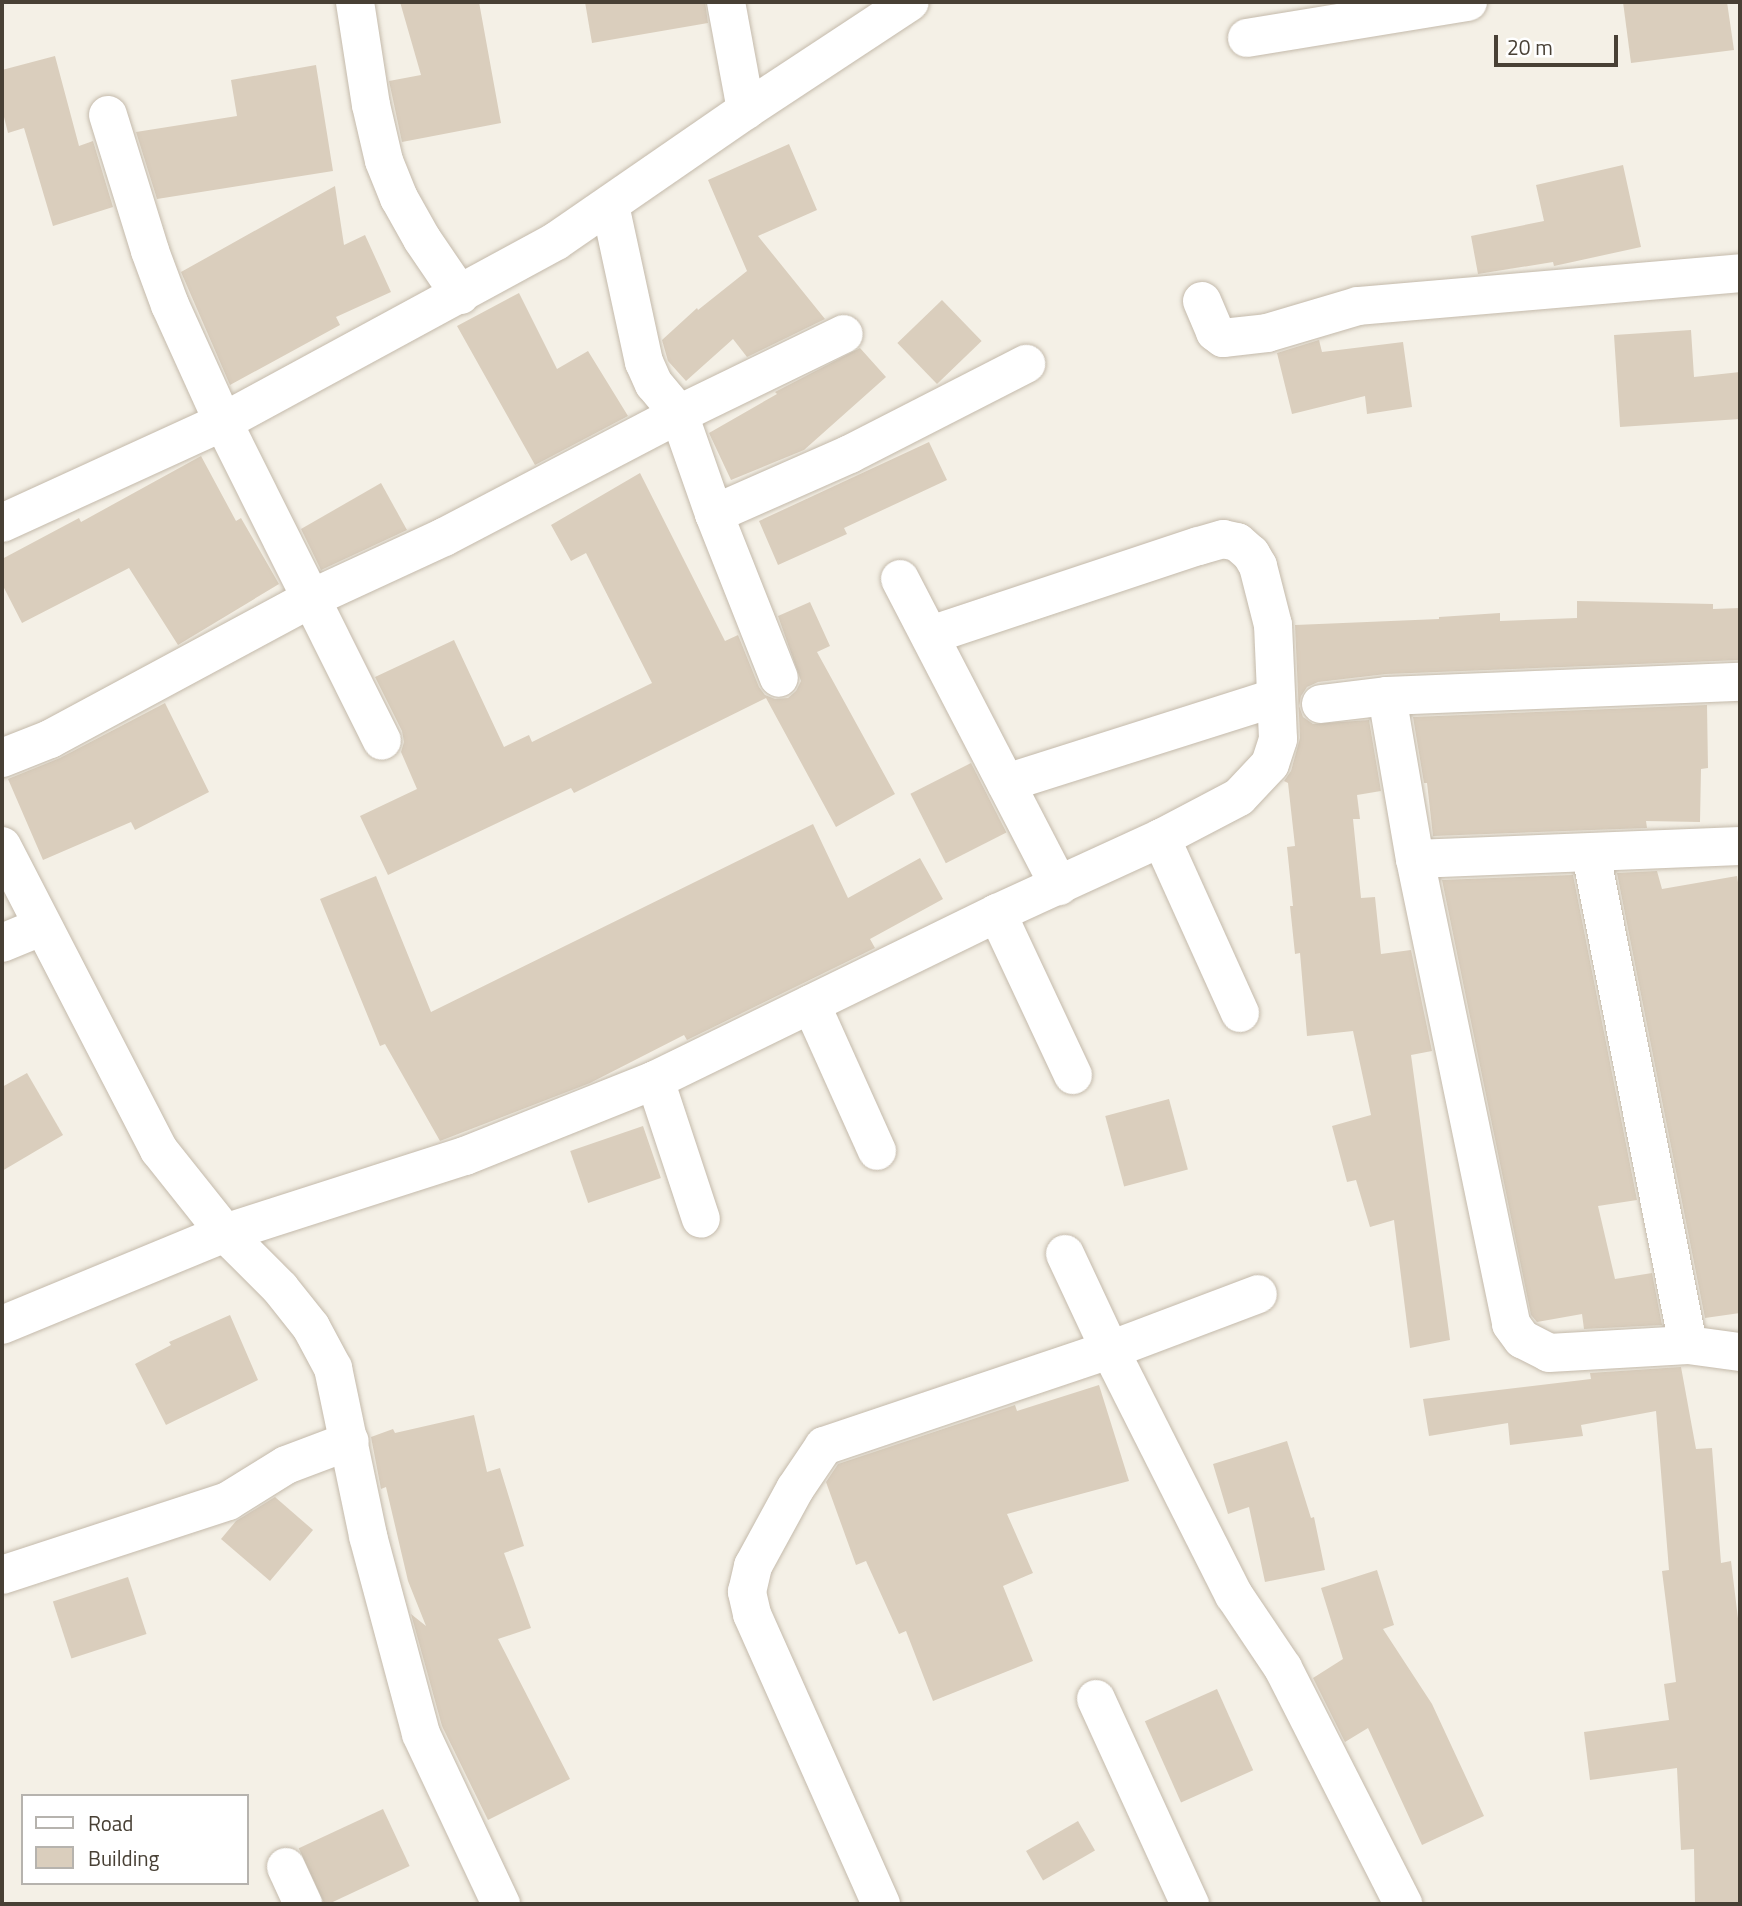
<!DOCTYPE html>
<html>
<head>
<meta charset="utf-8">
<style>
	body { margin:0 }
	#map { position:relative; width:1742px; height:1906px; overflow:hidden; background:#f4f0e6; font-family:"Titillium Web",sans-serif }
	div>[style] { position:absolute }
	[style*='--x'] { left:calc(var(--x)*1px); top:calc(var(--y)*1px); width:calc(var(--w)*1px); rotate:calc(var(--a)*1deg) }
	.building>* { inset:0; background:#dacebd; transform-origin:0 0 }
	.roads { filter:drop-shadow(0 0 2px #c4baab) drop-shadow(0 0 2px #c4baab) }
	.minor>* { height:38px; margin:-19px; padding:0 19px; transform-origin:19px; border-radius:19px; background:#fff }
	span { translate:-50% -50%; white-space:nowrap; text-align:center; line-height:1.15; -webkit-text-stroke:5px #fff; paint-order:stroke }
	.frame { position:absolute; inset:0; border:4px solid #484035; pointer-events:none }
	.legend { position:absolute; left:21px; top:1794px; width:228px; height:91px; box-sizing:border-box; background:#fff; border:2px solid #b6b3ae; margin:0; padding:9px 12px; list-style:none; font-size:21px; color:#484035 }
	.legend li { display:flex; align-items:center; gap:14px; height:35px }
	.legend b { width:35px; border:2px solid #b6b3ae }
	.scale { position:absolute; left:1494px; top:35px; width:124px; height:32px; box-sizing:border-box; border:4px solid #484035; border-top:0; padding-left:9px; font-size:21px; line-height:24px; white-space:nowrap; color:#484035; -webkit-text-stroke:5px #fff; paint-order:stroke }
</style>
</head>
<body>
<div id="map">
	<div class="building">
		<i style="clip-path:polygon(400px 2px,479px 2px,501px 123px,402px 142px,389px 81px,421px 75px)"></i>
		<i style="clip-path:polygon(585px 2px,705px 2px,708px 23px,592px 43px)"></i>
		<i style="clip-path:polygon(1623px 2px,1727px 2px,1734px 50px,1631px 63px)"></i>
		<i style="clip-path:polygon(55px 56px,79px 146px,93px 141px,113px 207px,53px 226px,24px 128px,8px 133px,2px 109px,2px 70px)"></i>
		<i style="clip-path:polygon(316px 65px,333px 171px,157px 199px,136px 132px,237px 116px,231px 80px)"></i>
		<i style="clip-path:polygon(789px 144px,817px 210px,758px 236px,825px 319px,747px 357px,733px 339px,686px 381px,668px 361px,662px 340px,697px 308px,698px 310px,747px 271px,708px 180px)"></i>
		<i style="clip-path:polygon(1623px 165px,1641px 247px,1554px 266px,1553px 262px,1478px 274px,1471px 236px,1544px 221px,1536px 185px)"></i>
		<i style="clip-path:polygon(335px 186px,344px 245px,365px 235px,391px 292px,336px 317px,340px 325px,230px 385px,181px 272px)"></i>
		<i style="clip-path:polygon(519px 293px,557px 369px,588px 351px,628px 416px,535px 465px,457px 326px)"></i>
		<i style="left:942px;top:300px;width:57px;height:62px;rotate:46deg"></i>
		<i style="clip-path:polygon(1691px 330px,1694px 377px,1740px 372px,1740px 419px,1620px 427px,1614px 335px)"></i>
		<i style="clip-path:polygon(1319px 340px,1322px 352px,1403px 342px,1412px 407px,1367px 414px,1365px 396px,1292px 414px,1277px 353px)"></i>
		<i style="clip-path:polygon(860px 348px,886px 377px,804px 450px,731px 480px,709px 433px,777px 394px,775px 392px)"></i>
		<i style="clip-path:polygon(929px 442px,947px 480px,844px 528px,847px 534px,778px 565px,759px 521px)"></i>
		<i style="clip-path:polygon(201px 456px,236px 521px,241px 518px,279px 584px,178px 645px,129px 568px,22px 623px,2px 584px,2px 559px,79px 518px,81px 522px)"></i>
		<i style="clip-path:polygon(640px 473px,725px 641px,738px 635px,759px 687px,765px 695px,775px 699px,788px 698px,796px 691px,801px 681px,778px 616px,810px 602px,830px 646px,817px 652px,895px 794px,836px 827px,766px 698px,574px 793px,571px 788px,388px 875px,360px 816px,417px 789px,401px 752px,404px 742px,402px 731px,375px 677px,454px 640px,504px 747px,529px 735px,532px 742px,652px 683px,586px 553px,571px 561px,551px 525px)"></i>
		<i style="clip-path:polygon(381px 483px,407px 530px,321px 570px,301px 529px)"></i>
		<i style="clip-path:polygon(1577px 601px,1713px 604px,1713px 609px,1740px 608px,1740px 660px,1386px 674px,1318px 682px,1307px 687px,1301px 696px,1299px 706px,1303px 717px,1313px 724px,1369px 720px,1381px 791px,1357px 795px,1360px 819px,1353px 819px,1361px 898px,1375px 897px,1381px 954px,1411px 950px,1432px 1051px,1411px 1055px,1450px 1340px,1410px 1348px,1394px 1220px,1370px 1227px,1356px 1180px,1347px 1182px,1332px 1126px,1371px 1115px,1353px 1031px,1307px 1036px,1300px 953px,1295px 954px,1290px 906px,1293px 906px,1287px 847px,1295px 846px,1288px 783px,1284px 781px,1291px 771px,1300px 738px,1295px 625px,1439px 619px,1439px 617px,1500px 613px,1500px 621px,1577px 618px)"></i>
		<i style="clip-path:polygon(165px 703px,209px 792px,135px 830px,131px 822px,43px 860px,8px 779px,60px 758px)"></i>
		<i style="clip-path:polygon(1707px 705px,1708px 768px,1701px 769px,1700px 822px,1646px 821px,1647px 828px,1433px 836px,1427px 783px,1424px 783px,1413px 717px)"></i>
		<i style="left:971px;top:763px;width:78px;height:68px;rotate:63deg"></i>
		<i style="clip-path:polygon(813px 824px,848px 898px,920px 858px,943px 899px,870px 939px,875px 948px,687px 1040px,684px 1035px,590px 1083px,440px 1141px,385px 1044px,380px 1046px,320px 899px,376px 876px,431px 1012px)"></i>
		<i style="clip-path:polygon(1657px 871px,1662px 889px,1737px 876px,1740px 895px,1740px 1313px,1705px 1318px,1617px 873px)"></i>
		<i style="clip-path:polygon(1573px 875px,1637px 1200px,1598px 1206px,1615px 1279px,1652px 1273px,1662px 1325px,1584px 1329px,1582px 1314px,1537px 1322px,1531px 1315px,1442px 880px)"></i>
		<i style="clip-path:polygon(27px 1073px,63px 1135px,2px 1171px,2px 1087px)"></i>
		<i style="left:1169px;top:1099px;width:73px;height:66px;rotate:75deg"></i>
		<i style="left:643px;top:1126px;width:55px;height:77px;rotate:71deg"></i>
		<i style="clip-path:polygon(230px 1315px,258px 1380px,166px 1425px,135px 1364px,171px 1345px,169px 1342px)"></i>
		<i style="clip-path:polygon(1681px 1367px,1696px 1449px,1712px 1448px,1721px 1563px,1731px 1561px,1740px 1635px,1740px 1904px,1695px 1904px,1694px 1849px,1681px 1850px,1677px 1768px,1590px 1780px,1584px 1732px,1669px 1720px,1664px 1684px,1676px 1682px,1662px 1571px,1669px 1570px,1656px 1411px,1581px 1425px,1583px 1436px,1510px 1445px,1508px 1423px,1429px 1436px,1423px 1399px,1591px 1379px,1590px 1373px)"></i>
		<i style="clip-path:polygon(1099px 1385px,1129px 1481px,1007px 1514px,1033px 1573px,1003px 1586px,1033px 1661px,933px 1701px,906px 1631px,899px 1634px,866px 1561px,856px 1565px,826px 1482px,838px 1464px,1015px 1405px,1017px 1411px)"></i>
		<i style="clip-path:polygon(474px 1415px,487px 1472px,500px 1468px,524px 1546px,504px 1553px,531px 1628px,498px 1639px,570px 1779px,488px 1820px,442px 1726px,411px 1614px,426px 1626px,408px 1581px,386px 1487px,381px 1489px,371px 1437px,393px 1429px,395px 1433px)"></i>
		<i style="clip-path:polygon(1287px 1441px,1311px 1518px,1314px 1517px,1325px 1570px,1265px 1582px,1249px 1507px,1228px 1514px,1213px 1464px)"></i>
		<i style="clip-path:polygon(275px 1497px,313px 1530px,270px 1581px,221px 1539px,236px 1521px)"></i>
		<i style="clip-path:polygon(1377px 1570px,1394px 1625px,1383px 1629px,1432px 1704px,1484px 1816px,1422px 1845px,1368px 1728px,1345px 1742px,1313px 1678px,1343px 1659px,1321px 1588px)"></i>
		<i style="left:128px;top:1577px;width:60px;height:79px;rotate:72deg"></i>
		<i style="left:1217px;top:1689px;width:89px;height:79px;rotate:66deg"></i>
		<i style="left:383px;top:1809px;width:63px;height:93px;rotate:65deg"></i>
		<i style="left:1078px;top:1821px;width:34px;height:60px;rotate:60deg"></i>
	</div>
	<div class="roads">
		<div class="minor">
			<i style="--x:355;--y:2;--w:104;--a:81.2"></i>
			<i style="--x:371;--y:105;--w:57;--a:76.9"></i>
			<i style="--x:384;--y:161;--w:40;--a:68"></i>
			<i style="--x:399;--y:198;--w:47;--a:60.7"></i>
			<i style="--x:422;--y:239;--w:68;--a:55.8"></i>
			<i style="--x:726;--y:2;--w:110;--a:79.5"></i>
			<i style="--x:1247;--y:38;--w:224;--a:-9.3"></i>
			<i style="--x:108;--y:115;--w:142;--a:72.8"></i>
			<i style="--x:150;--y:251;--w:58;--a:69.7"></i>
			<i style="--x:170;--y:305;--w:128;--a:65.6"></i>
			<i style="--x:223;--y:422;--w:356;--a:63.5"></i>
			<i style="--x:610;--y:205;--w:161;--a:77.8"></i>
			<i style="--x:644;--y:362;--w:24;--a:66"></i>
			<i style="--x:654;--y:384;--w:39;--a:50"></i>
			<i style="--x:679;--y:414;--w:106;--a:70.7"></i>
			<i style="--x:714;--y:514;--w:176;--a:68.4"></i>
			<i style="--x:1202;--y:301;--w:34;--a:67"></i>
			<i style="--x:1215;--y:332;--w:10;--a:37"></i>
			<i style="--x:1223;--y:338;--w:44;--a:-6.5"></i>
			<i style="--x:1267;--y:333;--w:95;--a:-16.5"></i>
			<i style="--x:1358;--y:306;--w:383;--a:-4.9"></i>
			<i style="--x:714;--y:514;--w:149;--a:-23.8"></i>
			<i style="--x:850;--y:454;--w:198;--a:-27.1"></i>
			<i style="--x:2;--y:523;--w:243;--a:-24.6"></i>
			<i style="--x:223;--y:422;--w:379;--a:-28.5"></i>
			<i style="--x:556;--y:241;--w:231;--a:-34.6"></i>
			<i style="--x:746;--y:110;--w:196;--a:-33.4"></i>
			<i style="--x:900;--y:579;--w:346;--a:62.6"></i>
			<i style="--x:1387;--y:696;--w:165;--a:80.3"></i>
			<i style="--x:1415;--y:859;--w:475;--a:78.3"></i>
			<i style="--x:1511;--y:1324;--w:19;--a:54"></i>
			<i style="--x:1522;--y:1339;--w:30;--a:27"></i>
			<i style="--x:1549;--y:1353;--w:139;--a:-3.3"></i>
			<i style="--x:1688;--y:1345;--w:52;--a:7.7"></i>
			<i style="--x:1321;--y:704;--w:66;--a:-6.9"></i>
			<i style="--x:1387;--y:696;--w:353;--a:-2.3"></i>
			<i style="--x:2;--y:758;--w:52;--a:-21.6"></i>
			<i style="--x:50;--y:739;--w:298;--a:-28.3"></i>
			<i style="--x:312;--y:598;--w:145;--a:-24.8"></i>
			<i style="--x:444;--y:537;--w:265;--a:-27.6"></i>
			<i style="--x:679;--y:414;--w:183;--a:-25.9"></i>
			<i style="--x:1006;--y:783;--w:281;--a:-17.6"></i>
			<i style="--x:1161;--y:838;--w:192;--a:65.7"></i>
			<i style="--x:2;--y:846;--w:342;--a:62.7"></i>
			<i style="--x:159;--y:1150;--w:106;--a:51.5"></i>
			<i style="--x:225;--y:1233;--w:78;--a:45"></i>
			<i style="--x:280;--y:1288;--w:50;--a:51.5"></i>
			<i style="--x:311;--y:1327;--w:47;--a:61.8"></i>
			<i style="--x:333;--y:1368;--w:172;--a:78.2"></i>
			<i style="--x:368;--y:1536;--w:205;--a:75"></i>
			<i style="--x:421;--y:1734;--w:188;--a:64.8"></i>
			<i style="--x:1591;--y:854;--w:500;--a:78.82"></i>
			<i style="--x:1415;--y:859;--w:325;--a:-2.3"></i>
			<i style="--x:997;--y:913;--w:179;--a:64.9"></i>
			<i style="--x:2;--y:943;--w:44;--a:-22.5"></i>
			<i style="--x:811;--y:1004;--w:161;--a:65.8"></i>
			<i style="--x:655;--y:1080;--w:146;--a:71.7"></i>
			<i style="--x:1065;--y:1254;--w:106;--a:64.9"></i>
			<i style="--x:1110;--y:1350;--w:275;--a:63.2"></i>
			<i style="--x:1234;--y:1595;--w:88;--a:56.1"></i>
			<i style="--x:1283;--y:1668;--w:265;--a:63"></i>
			<i style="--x:2;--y:1325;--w:241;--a:-22.4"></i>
			<i style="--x:225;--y:1233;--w:252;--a:-17.8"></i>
			<i style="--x:465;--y:1156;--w:205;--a:-21.8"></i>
			<i style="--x:655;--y:1080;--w:381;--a:-26"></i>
			<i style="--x:997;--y:913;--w:180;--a:-24.6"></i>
			<i style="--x:1161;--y:838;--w:88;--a:-27.7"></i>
			<i style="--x:1239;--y:797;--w:45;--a:-46.8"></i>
			<i style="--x:1270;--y:764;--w:26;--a:-72"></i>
			<i style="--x:1278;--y:739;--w:114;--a:-92.5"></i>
			<i style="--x:1273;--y:625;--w:61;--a:-104.3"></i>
			<i style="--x:1258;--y:566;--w:14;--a:-120"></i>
			<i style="--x:1251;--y:554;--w:18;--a:-139"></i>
			<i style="--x:1237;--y:542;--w:14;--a:-168"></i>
			<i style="--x:1223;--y:539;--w:26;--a:164"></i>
			<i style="--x:1198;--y:546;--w:281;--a:161.6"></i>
			<i style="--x:2;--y:1575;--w:238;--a:-18.1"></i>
			<i style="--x:228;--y:1501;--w:68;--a:-31.8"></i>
			<i style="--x:286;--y:1465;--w:68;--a:-20.6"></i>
			<i style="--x:1096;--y:1699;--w:226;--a:65.4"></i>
			<i style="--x:286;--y:1867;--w:41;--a:65.3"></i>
			<i style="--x:881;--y:1904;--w:317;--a:-114"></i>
			<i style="--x:752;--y:1614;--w:23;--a:-103"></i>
			<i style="--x:747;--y:1592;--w:27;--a:-77"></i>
			<i style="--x:753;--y:1566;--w:88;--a:-61.4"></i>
			<i style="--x:795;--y:1489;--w:52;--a:-56"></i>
			<i style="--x:824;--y:1446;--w:302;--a:-18.6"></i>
			<i style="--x:1110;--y:1350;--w:158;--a:-20.7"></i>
		</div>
	</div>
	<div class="frame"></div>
	<ul class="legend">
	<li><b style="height:9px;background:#fff"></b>Road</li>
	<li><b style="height:19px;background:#dacebd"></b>Building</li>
	</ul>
	<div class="scale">20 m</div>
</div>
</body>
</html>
